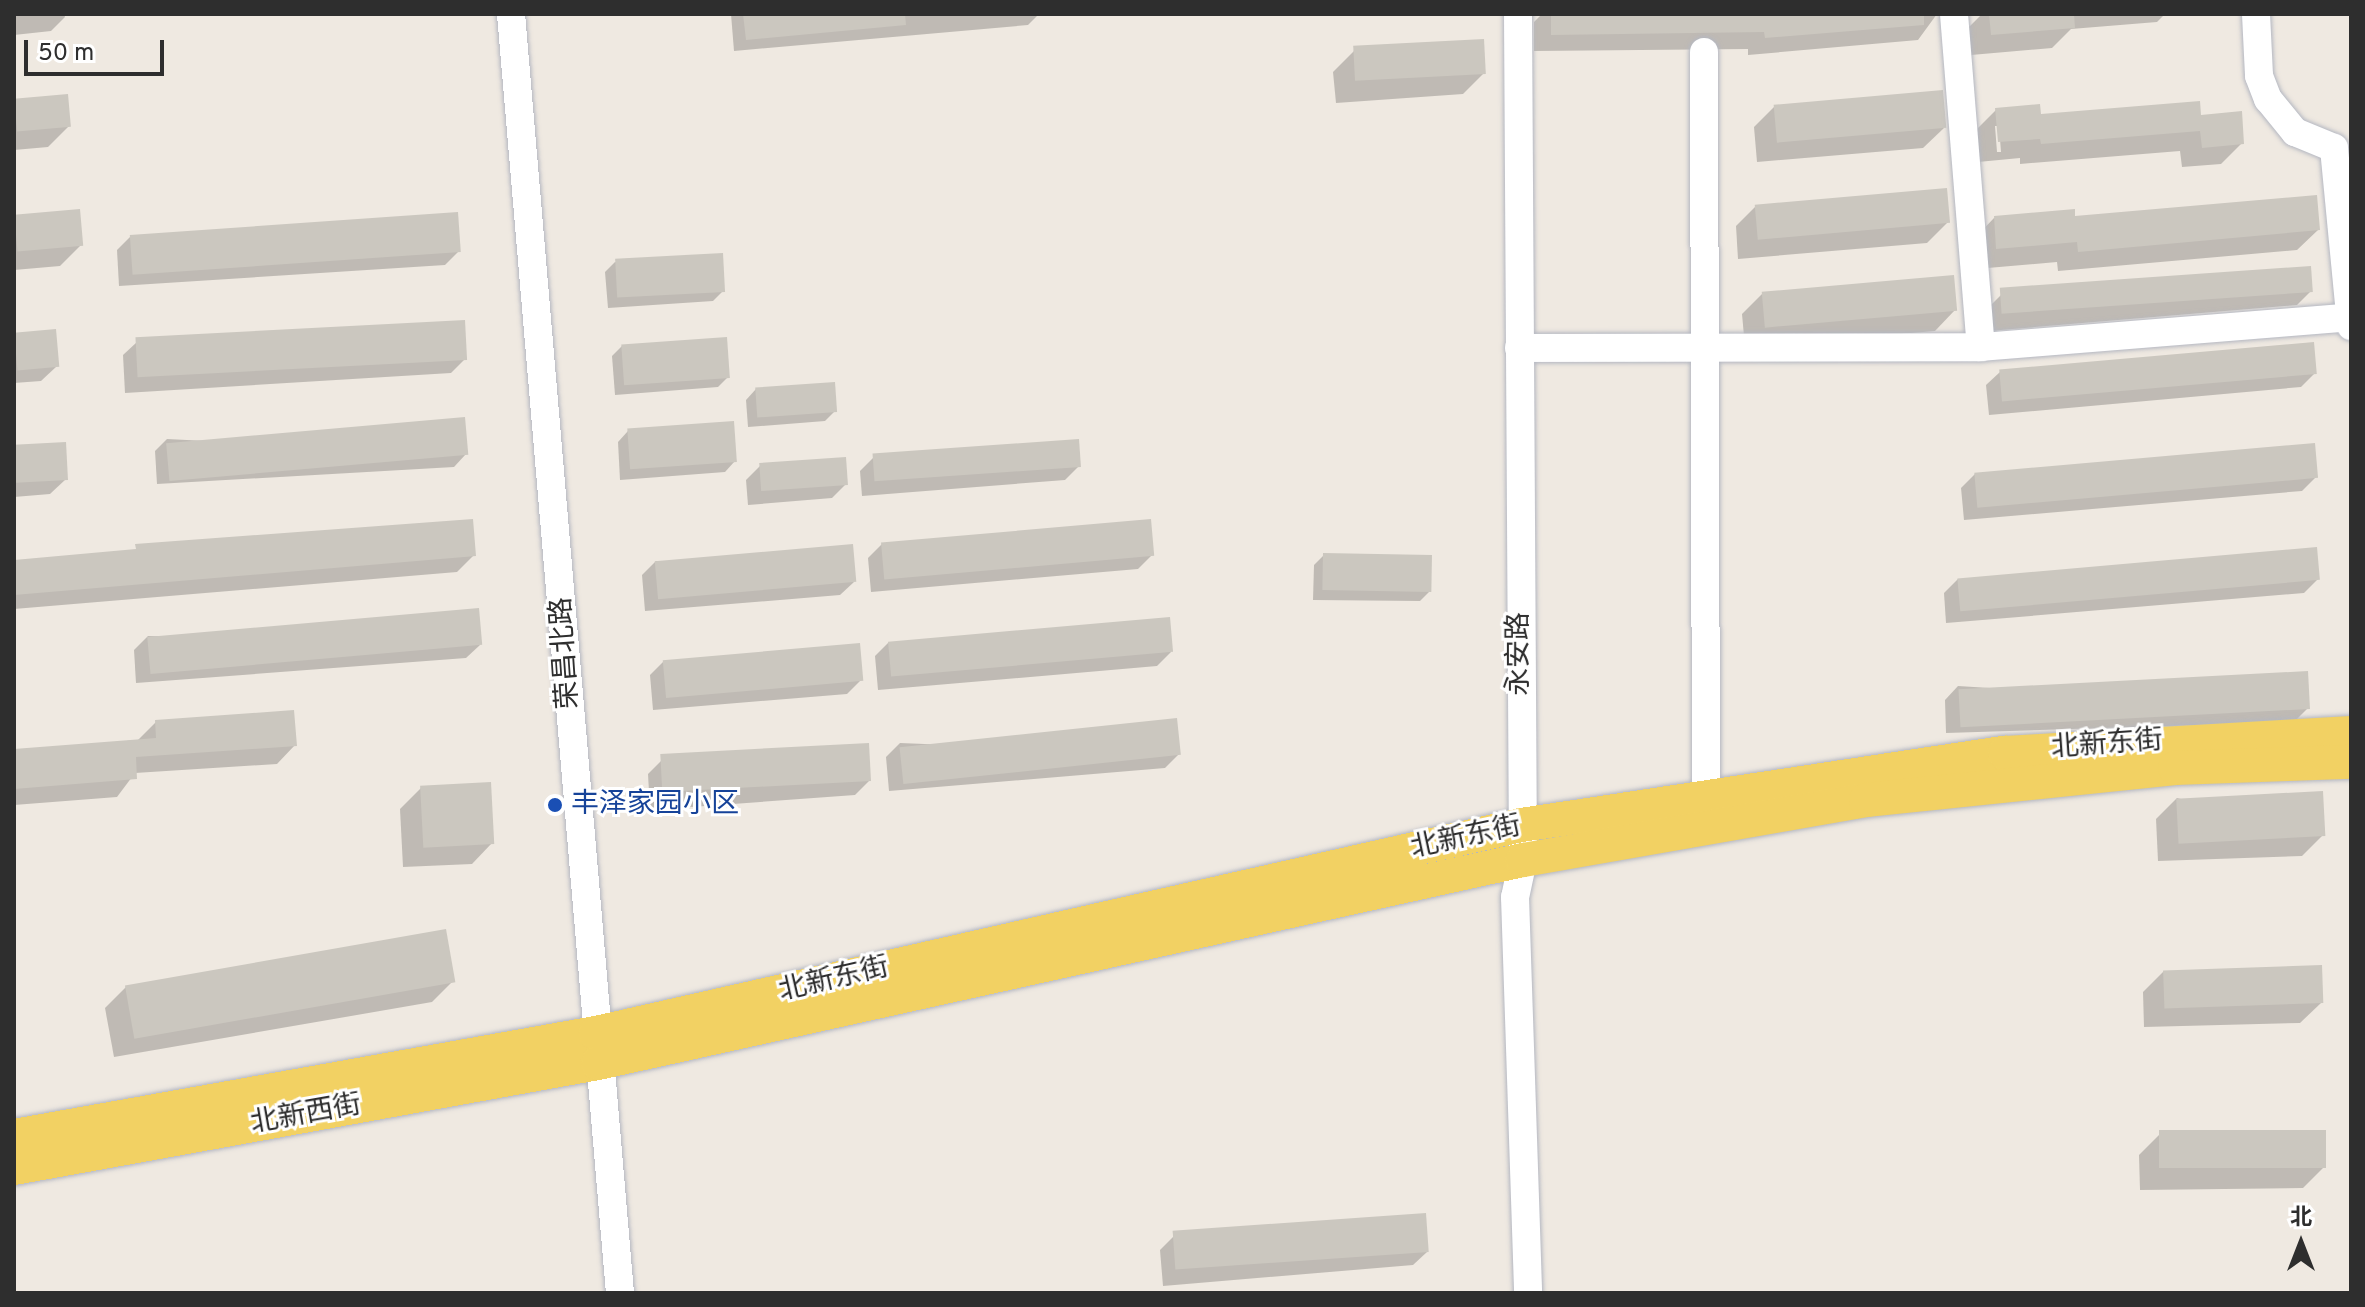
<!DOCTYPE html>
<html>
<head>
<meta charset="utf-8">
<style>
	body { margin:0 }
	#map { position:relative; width:2365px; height:1307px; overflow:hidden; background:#efe9e1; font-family:Overpass,"Noto Sans SC",sans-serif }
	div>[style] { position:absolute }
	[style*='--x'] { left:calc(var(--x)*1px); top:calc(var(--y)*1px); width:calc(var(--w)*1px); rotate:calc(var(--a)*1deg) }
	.shadow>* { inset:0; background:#0003 }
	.building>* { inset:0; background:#cbc7bf; transform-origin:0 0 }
	.roads { filter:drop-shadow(0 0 2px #b4b7c1) drop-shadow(0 0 2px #b4b7c1) }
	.minor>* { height:28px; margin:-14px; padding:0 14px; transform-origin:14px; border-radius:14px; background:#fff }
	.major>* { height:34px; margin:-17px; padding:0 17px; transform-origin:17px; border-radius:17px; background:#f2d163 }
	.dots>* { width:22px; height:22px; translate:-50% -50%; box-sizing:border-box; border:4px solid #fff; border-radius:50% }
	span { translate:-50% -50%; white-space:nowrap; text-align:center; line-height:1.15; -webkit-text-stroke:6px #fff; paint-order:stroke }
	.street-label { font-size:28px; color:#2e2e2e }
	.transit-label { font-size:28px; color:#164399 }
	.left { translate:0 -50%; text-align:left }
	.frame { position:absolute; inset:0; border:16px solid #2e2e2e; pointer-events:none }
	.north { position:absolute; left:2261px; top:1203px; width:80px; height:80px; -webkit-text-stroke:6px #fff; paint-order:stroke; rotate:0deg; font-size:22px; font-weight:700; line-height:32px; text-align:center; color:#2e2e2e }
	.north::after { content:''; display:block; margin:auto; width:28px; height:36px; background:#2e2e2e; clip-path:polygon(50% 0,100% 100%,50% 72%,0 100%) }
	.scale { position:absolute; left:24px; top:40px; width:140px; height:36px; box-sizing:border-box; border:4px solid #2e2e2e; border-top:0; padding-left:10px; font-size:24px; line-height:28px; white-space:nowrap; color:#2e2e2e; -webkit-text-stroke:6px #fff; paint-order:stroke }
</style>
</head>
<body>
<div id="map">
	<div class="shadow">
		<i style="clip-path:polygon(14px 14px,64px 14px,65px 17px,51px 31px,14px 35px)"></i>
		<i style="clip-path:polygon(731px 14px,1039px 14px,1028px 25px,734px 51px)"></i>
		<i style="clip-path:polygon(1542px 14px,1937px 14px,1918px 40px,1748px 55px,1748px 49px,1534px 51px,1534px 22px)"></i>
		<i style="clip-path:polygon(1982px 14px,2165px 14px,2157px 22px,2071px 29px,2052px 48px,1971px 55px,1968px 28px)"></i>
		<i style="clip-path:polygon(1354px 51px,1484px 73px,1463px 94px,1336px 103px,1333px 72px)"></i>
		<i style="clip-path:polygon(14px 101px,69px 126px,48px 147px,14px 150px)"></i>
		<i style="clip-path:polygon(1775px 106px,1944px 128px,1923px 148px,1757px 162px,1754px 127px)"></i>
		<i style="clip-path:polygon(evenodd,1996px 110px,2039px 116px,2200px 117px,2242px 143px,2221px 164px,2182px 167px,2180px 151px,2020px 164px,2020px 158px,1978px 162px,1976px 130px,1996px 110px,1995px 126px,1999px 126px,2001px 152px,1997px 152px,1995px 126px)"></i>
		<i style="clip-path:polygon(1756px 206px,1948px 222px,1927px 243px,1738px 259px,1736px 226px)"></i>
		<i style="clip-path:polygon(14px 217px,81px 245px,60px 266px,14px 270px)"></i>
		<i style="clip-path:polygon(1994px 218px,2318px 230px,2297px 250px,2058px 271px,2057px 262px,1976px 269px,1974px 239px)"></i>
		<i style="clip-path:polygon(131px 236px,459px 251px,445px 265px,119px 286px,117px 250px)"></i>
		<i style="clip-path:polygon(615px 262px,723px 291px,713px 301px,608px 308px,605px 272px)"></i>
		<i style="clip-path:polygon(2311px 291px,2297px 305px,1989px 331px,1987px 309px,2001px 295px)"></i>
		<i style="clip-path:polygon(1763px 293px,1955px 310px,1935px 331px,1745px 347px,1742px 314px)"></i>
		<i style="clip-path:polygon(14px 334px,57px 366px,41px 381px,14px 383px)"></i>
		<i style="clip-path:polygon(137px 342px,465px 359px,451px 373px,125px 393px,123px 355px)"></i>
		<i style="clip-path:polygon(622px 346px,728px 377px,718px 387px,615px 395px,612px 356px)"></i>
		<i style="clip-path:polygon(2000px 372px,2315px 373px,2301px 387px,1989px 415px,1986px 385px)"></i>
		<i style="clip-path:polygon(756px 389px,835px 411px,825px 421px,748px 427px,746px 400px)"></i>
		<i style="clip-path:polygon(628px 431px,735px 461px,725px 472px,620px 480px,618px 442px)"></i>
		<i style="clip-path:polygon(167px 439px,466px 454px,454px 467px,157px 484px,155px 451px)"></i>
		<i style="clip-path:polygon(14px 448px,66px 479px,50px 494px,14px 497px)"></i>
		<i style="clip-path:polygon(874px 457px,1079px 466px,1065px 480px,862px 496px,860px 471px)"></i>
		<i style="clip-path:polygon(760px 466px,846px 484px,832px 498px,748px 505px,746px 480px)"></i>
		<i style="clip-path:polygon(1975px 474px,2316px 477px,2302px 491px,1964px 520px,1961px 488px)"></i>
		<i style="clip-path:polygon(882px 544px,1152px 555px,1138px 569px,871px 592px,868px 558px)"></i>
		<i style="clip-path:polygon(474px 555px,457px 572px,14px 609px,14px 561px)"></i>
		<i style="clip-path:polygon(1324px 555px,1430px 591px,1420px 601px,1313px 600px,1314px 565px)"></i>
		<i style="clip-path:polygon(656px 561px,854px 582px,840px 595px,645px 611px,642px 575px)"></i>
		<i style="clip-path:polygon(1958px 579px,2318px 579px,2304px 593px,1946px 623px,1944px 593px)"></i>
		<i style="clip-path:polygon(148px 636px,480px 645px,466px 658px,136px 683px,134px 650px)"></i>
		<i style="clip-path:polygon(889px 642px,1171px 652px,1157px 666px,878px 690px,875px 656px)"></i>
		<i style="clip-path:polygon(664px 661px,861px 680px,847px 694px,653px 710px,650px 675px)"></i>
		<i style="clip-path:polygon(1958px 686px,2308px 708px,2294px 722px,1946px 733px,1945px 700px)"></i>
		<i style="clip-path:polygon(156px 722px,295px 745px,277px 764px,135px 773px,117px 797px,14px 805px,14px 751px,138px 740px)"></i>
		<i style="clip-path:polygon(900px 743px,1179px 754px,1165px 768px,889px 791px,886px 757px)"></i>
		<i style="clip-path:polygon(662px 760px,869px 781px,855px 795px,650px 810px,648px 774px)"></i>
		<i style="clip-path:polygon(421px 788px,492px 843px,472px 864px,403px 867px,400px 809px)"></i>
		<i style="clip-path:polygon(2177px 798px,2323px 835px,2302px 856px,2158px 861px,2156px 819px)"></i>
		<i style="clip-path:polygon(2164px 971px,2321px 1003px,2300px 1023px,2144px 1027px,2143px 992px)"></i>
		<i style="clip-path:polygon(453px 981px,432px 1002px,114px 1057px,105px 1008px,126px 987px)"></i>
		<i style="clip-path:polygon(2160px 1134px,2324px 1167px,2303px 1188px,2140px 1190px,2139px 1155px)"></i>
		<i style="clip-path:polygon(1174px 1236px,1427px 1252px,1413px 1265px,1163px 1286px,1160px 1250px)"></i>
	</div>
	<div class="building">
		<i style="clip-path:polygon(743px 14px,905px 14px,906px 25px,746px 40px)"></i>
		<i style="clip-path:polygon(1551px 14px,1924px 14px,1924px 25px,1765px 38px,1764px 32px,1551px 35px)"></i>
		<i style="clip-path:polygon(1989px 14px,2074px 14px,2075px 28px,1991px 35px)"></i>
		<i style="left:1484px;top:39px;width:35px;height:131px;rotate:87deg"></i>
		<i style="left:1943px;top:90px;width:38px;height:170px;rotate:85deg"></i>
		<i style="left:68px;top:94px;width:33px;height:54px;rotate:85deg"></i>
		<i style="clip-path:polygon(2200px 101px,2201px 115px,2242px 111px,2244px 144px,2202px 148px,2200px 131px,2041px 144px,2040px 139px,1998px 142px,1995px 108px,2040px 104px,2041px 114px)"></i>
		<i style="left:1947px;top:188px;width:35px;height:193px;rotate:85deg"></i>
		<i style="clip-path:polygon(2317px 195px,2320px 230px,2078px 252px,2077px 242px,1996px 249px,1994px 216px,2075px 209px,2075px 216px)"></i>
		<i style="left:80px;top:209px;width:37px;height:66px;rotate:85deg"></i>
		<i style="left:458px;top:212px;width:40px;height:329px;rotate:86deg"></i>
		<i style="left:723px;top:253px;width:39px;height:108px;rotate:87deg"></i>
		<i style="left:2311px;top:266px;width:26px;height:312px;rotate:86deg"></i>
		<i style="left:1954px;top:275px;width:36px;height:193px;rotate:85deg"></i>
		<i style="left:465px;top:320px;width:40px;height:330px;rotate:87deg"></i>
		<i style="left:56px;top:329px;width:38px;height:42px;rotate:85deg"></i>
		<i style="left:727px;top:337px;width:41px;height:106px;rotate:86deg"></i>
		<i style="left:2314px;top:342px;width:32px;height:316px;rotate:85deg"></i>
		<i style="left:835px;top:382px;width:30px;height:80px;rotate:86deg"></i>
		<i style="left:465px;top:417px;width:38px;height:300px;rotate:85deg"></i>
		<i style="left:734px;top:421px;width:41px;height:107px;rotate:86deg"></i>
		<i style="left:1079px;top:439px;width:28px;height:207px;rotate:86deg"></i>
		<i style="left:66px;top:442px;width:38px;height:52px;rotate:87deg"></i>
		<i style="left:2315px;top:443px;width:35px;height:342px;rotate:85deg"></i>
		<i style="left:846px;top:457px;width:28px;height:87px;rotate:86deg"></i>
		<i style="clip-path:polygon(473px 519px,476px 556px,14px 595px,14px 560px,136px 549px,135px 544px)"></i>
		<i style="left:1151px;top:519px;width:37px;height:271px;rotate:85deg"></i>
		<i style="left:853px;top:544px;width:38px;height:199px;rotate:85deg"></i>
		<i style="left:2317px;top:547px;width:33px;height:361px;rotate:85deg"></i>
		<i style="left:1323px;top:553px;width:109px;height:37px;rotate:1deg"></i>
		<i style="left:479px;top:608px;width:37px;height:333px;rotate:85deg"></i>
		<i style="left:1170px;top:617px;width:35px;height:283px;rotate:85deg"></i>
		<i style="left:860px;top:643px;width:38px;height:198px;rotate:85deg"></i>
		<i style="left:2308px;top:671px;width:38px;height:350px;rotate:87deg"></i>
		<i style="clip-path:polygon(294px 710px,297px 746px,136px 757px,137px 779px,14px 789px,14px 749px,156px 738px,155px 720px)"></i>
		<i style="left:1177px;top:718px;width:37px;height:279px;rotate:84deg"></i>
		<i style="left:869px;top:743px;width:38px;height:209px;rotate:87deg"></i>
		<i style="left:491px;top:782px;width:62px;height:71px;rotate:87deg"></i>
		<i style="left:2323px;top:791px;width:45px;height:147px;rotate:87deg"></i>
		<i style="left:446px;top:929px;width:54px;height:326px;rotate:80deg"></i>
		<i style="left:2322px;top:965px;width:38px;height:159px;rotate:88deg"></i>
		<i style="left:2326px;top:1130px;width:38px;height:167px;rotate:90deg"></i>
		<i style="left:1426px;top:1213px;width:39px;height:254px;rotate:86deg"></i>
	</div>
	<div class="roads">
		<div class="minor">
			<i style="--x:511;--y:14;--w:1284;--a:85.13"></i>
			<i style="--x:1518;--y:14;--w:846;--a:89.66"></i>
			<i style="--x:1523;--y:860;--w:38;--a:102"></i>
			<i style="--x:1515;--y:897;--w:396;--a:88.1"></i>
			<i style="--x:1954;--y:14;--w:334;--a:85.4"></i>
			<i style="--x:2256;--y:14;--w:62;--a:87.2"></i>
			<i style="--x:2259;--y:76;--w:25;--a:69"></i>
			<i style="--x:2268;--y:99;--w:43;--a:50.7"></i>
			<i style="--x:2295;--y:132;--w:42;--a:22.3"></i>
			<i style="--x:1704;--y:52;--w:744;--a:89.85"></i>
			<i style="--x:2334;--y:148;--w:179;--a:84.5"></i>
			<i style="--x:1519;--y:348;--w:462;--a:-0.1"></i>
			<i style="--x:1981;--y:347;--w:371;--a:-4.6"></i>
		</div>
		<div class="major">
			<i style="--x:14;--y:1136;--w:591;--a:-10.04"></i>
			<i style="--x:596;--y:1033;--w:948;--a:-12.67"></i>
			<i style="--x:1521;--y:825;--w:489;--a:-8.5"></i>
			<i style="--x:2005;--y:753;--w:347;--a:-3.3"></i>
			<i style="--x:14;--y:1168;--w:593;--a:-10.19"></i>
			<i style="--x:598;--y:1063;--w:947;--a:-12.38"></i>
			<i style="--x:1523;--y:860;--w:348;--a:-9.9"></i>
			<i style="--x:1866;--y:800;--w:311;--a:-5.9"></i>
			<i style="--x:2175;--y:768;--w:176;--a:-2"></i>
		</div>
	</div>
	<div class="dots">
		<i style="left:555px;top:805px;background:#1a4fb4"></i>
	</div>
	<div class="street-label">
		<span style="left:566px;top:653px;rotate:-94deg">荣昌北路</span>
		<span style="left:1520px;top:654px;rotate:-90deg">永安路</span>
		<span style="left:2107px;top:745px;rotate:-4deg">北新东街</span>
		<span style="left:1466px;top:838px;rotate:-12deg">北新东街</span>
		<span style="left:834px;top:980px;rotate:-13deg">北新东街</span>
		<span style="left:306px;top:1115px;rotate:-10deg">北新西街</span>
	</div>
	<div class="transit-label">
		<span class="left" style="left:571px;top:805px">丰泽家园小区</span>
	</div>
	<div class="frame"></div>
	<div class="north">北</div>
	<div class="scale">50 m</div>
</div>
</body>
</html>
